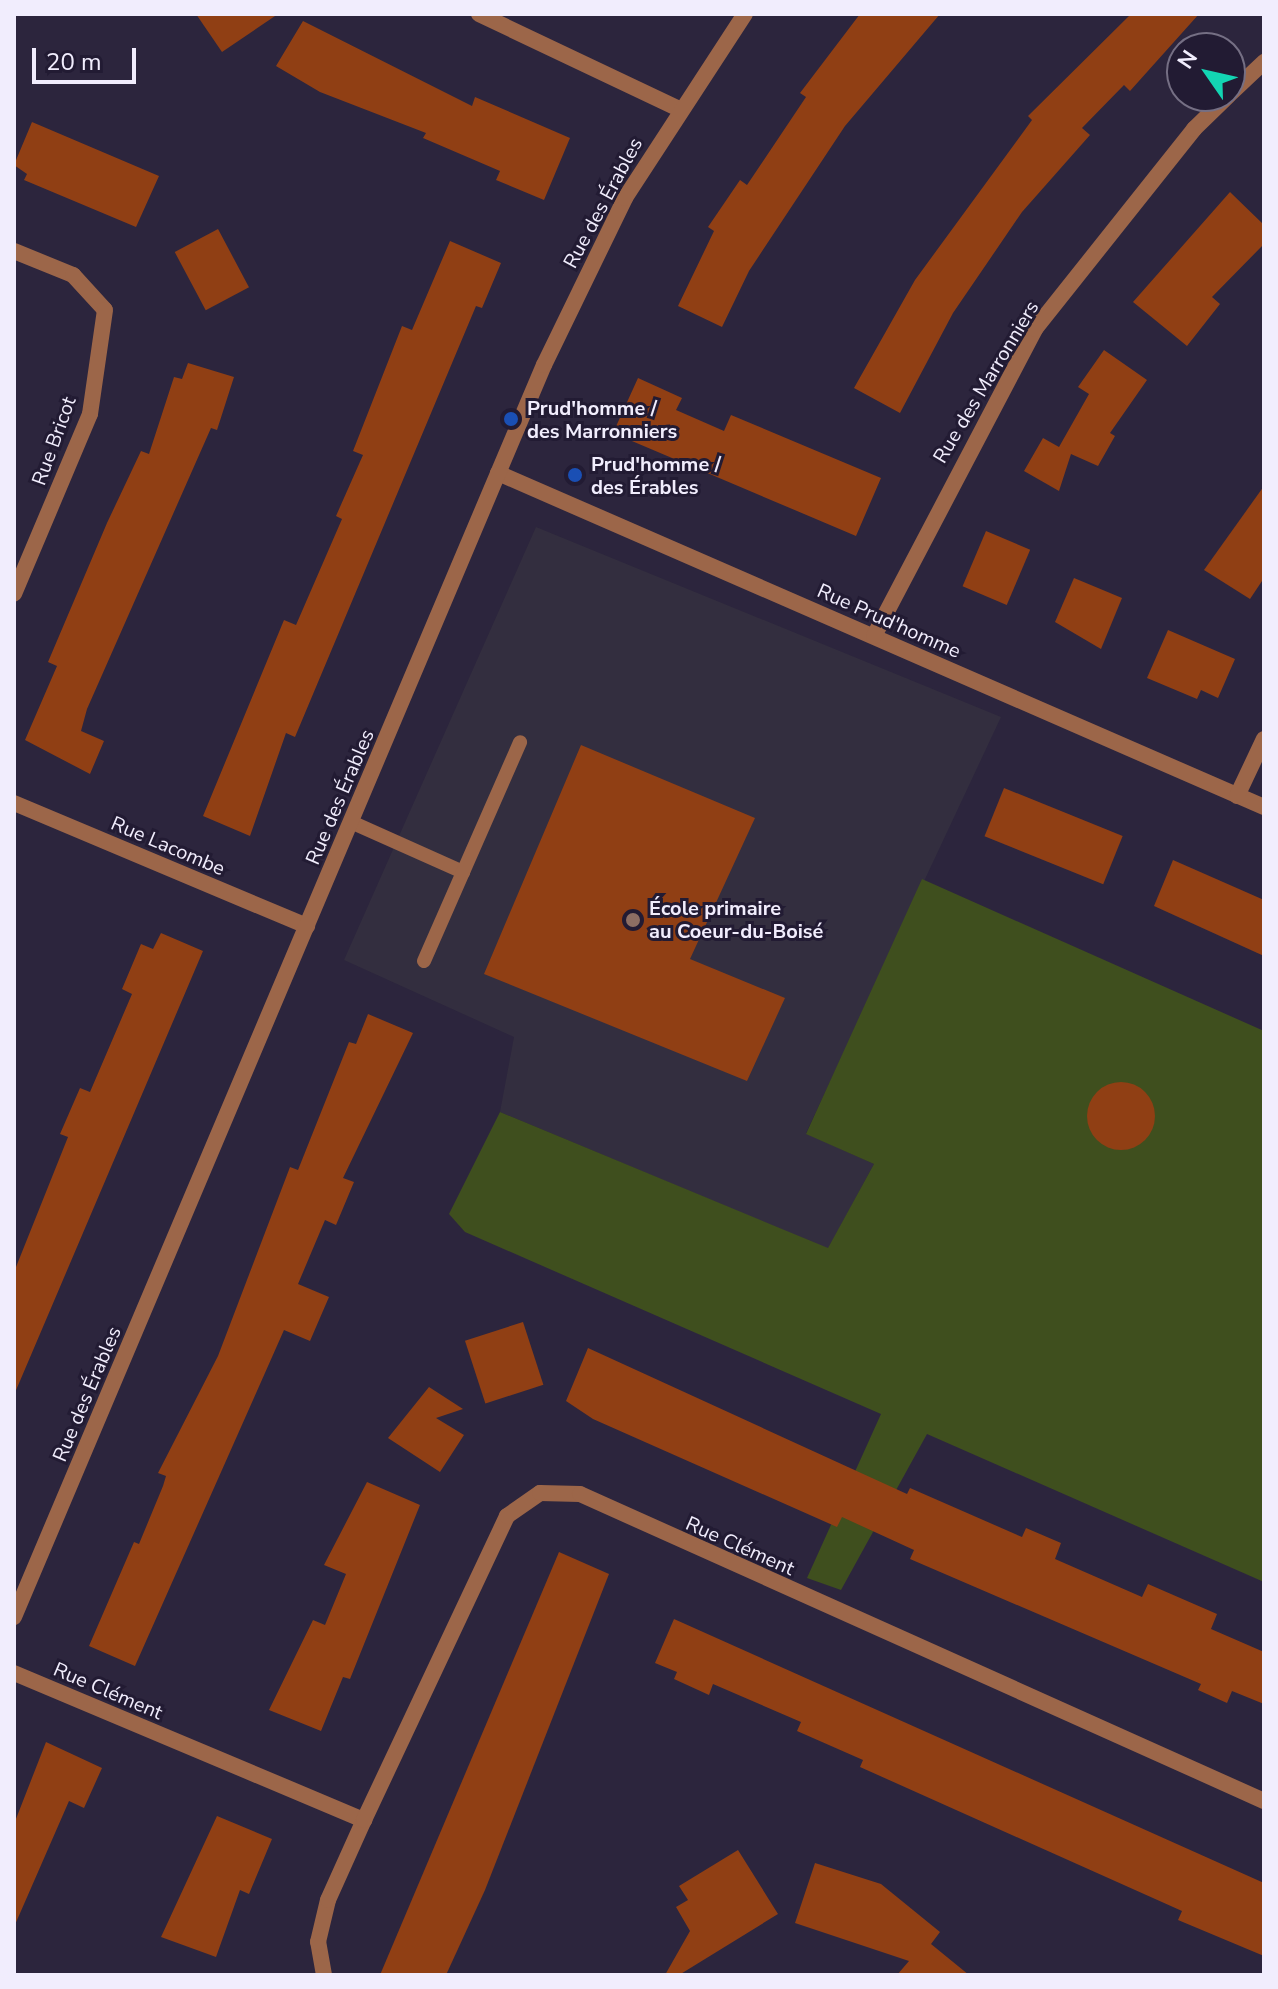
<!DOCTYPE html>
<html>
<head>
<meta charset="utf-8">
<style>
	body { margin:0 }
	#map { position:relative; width:1278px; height:1989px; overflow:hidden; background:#2c253d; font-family:"Nunito Sans",sans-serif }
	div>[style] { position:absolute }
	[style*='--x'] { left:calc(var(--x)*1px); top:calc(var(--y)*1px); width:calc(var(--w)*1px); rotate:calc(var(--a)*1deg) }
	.education>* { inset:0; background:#332e3f }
	.green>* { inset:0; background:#3f4f1e }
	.building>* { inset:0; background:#903f14; transform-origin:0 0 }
	.round { border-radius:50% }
	.lane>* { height:14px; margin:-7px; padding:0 7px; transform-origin:7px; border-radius:7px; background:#9c6649 }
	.street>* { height:16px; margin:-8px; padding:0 8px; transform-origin:8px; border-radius:8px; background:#9c6649 }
	.dots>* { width:22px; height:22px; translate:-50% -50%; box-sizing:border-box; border:4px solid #221b33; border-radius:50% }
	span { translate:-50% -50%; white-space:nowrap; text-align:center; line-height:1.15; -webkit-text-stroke:6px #221b33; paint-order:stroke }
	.street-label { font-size:20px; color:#f1edfd }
	.poi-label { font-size:20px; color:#f1edfd; font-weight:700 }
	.left { translate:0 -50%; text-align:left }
	.frame { position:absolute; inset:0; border:16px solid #f1edfd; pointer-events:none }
	.north { position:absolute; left:1166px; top:32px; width:80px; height:80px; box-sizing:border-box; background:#221b33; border:2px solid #756f84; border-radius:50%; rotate:304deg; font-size:22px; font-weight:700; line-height:32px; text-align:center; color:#f1edfd }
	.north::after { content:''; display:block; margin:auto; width:28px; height:36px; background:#13d5b3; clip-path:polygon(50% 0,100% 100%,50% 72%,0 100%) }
	.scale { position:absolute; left:32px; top:48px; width:104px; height:36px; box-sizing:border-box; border:4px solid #f1edfd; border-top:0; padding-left:10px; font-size:24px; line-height:28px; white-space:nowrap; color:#f1edfd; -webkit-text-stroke:6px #221b33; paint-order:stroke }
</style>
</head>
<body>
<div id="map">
	<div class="education">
		<i style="clip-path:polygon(536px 527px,1001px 717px,806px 1133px,874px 1164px,828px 1249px,500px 1112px,514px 1037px,344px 960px)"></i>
	</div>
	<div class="green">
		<i style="clip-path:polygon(922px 879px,1264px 1031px,1264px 1582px,927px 1434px,841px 1590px,807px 1578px,881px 1414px,465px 1232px,449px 1214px,500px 1112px,828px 1248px,874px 1164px,806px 1134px)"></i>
	</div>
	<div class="building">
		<i style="clip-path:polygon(196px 14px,278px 14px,222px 52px)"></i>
		<i style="clip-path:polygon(860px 14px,940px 14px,845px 126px,749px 271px,722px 327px,678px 306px,714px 231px,708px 227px,740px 180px,747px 185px,806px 97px,800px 93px)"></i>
		<i style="clip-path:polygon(1131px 14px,1199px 14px,1130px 91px,1124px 85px,1082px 128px,1090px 135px,1022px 212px,953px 313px,900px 413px,854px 388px,915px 280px,1032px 120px,1028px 116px)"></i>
		<i style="clip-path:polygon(303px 21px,472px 106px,475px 97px,570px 138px,544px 200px,496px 180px,500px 171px,423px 138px,426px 133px,320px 92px,276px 66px)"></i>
		<i style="clip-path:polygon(32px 122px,159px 176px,136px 227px,24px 180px,27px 174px,14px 165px)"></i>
		<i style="clip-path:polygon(1230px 192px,1264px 225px,1264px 244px,1212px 297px,1220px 304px,1187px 346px,1133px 302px)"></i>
		<i style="left:218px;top:229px;width:66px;height:49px;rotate:62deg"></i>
		<i style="clip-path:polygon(450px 241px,501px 263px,482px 308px,476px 306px,295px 737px,286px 733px,250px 836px,203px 816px,284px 620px,296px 625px,342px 519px,336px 516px,363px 455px,353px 451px,402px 326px,412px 330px)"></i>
		<i style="clip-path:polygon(1104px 350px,1147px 380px,1110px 433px,1115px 436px,1098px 466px,1071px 454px,1059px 491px,1024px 471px,1043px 438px,1059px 447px,1089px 394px,1078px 387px)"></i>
		<i style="clip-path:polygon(188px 363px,234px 377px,217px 430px,211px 428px,87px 709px,81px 731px,104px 741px,90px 774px,25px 740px,57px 666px,48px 662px,107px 523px,141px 451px,149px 454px,174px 377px,182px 379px)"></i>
		<i style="clip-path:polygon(638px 378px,682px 398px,676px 410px,724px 431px,731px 415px,881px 478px,856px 536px,613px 433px)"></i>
		<i style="clip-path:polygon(1264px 486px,1264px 578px,1250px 599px,1204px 570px)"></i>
		<i style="left:986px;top:531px;width:48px;height:60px;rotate:23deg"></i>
		<i style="clip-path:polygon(1074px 578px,1122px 598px,1101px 649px,1055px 622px)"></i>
		<i style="clip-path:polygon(1168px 630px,1235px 659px,1218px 698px,1201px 690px,1197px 699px,1147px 678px)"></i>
		<i style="clip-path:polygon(581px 745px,755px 818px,690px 959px,785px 998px,747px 1081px,484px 974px)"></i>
		<i style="left:1004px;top:788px;width:128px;height:52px;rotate:22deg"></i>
		<i style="clip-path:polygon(1173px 860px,1264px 900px,1264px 956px,1154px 906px)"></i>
		<i style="clip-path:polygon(161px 933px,203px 951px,14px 1395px,14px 1272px,68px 1137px,60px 1134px,80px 1088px,90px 1092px,132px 994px,122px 989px,141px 944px,153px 949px)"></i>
		<i style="clip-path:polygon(368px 1014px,413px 1033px,343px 1178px,354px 1182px,336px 1225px,325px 1220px,298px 1284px,329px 1297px,310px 1341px,284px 1330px,135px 1666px,89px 1646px,134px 1542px,139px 1544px,163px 1486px,166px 1476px,158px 1473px,218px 1356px,290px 1167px,298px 1170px,349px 1042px,356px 1044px)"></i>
		<i class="round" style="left:1087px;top:1082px;width:68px;height:68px"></i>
		<i style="left:523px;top:1322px;width:66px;height:61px;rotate:72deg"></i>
		<i style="clip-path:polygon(588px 1348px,907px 1494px,910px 1488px,1022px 1537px,1026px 1528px,1061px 1543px,1055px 1559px,1142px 1597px,1148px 1584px,1217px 1614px,1211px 1629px,1264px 1652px,1264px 1704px,1232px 1691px,1227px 1703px,1198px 1690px,1201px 1684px,910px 1559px,914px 1550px,842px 1517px,837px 1527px,593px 1419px,566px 1401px)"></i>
		<i style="clip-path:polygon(429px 1387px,463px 1409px,436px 1418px,464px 1435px,440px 1472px,388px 1438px)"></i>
		<i style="clip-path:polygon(367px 1482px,420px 1505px,350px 1679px,343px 1677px,321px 1731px,269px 1710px,313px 1620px,325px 1625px,346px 1574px,324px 1565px)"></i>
		<i style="clip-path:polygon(559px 1552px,609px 1574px,485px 1890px,446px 1975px,380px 1975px)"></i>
		<i style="clip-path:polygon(674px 1619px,1264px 1883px,1264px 1956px,1178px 1920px,1182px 1911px,860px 1767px,863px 1760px,797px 1731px,801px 1722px,713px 1684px,709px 1695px,674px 1679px,677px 1672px,655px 1663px)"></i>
		<i style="clip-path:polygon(46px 1742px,102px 1768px,84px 1808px,69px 1801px,14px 1927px,14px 1824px)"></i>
		<i style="clip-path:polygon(217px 1816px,272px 1839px,249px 1894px,240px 1890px,216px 1957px,161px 1937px)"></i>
		<i style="clip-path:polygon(738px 1850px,778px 1914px,679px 1975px,665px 1975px,690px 1931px,676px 1907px,688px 1900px,679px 1886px)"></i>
		<i style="clip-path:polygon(815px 1863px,881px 1884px,940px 1932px,931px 1944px,969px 1975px,897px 1975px,909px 1961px,795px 1923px)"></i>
	</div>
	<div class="lane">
		<i style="--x:351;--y:822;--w:123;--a:24.1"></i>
		<i style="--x:424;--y:961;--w:239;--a:-66.3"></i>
	</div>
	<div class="street">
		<i style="--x:479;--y:14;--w:221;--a:25.4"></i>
		<i style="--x:1230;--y:94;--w:47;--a:-43.3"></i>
		<i style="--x:14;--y:251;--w:64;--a:22.1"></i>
		<i style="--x:73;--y:275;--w:47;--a:47.6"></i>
		<i style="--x:105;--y:310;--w:105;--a:98.2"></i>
		<i style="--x:90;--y:414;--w:195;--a:112.9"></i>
		<i style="--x:498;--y:473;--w:836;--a:23.56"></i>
		<i style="--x:874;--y:636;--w:347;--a:-62.3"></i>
		<i style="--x:1035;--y:329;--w:256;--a:-51.5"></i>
		<i style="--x:1194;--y:129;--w:47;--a:-44.1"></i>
		<i style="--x:1237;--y:796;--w:63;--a:-64.7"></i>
		<i style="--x:14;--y:803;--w:318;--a:22.8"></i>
		<i style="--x:14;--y:1617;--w:1360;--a:-67.06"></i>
		<i style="--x:544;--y:365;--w:186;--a:-64.1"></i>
		<i style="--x:625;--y:198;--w:220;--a:-56.9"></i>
		<i style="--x:14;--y:1673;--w:380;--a:22.8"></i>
		<i style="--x:324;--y:1975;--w:34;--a:-100"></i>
		<i style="--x:318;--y:1942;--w:43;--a:-76.6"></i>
		<i style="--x:328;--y:1900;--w:88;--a:-65.8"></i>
		<i style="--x:364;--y:1820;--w:336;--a:-64.8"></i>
		<i style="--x:507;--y:1516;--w:40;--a:-34.9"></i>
		<i style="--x:540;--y:1493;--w:40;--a:1.4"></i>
		<i style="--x:580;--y:1494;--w:750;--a:24.17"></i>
	</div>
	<div class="dots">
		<i style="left:511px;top:419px;background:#1a4fb4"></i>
		<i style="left:575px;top:475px;background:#1a4fb4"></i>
		<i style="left:633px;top:920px;background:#8d6e63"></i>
	</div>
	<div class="street-label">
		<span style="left:603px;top:203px;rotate:-62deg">Rue des Érables</span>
		<span style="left:986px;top:382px;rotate:-59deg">Rue des Marronniers</span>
		<span style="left:54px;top:441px;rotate:-70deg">Rue Bricot</span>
		<span style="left:889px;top:621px;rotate:24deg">Rue Prud'homme</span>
		<span style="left:340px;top:797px;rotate:-67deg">Rue des Érables</span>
		<span style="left:168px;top:846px;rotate:23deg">Rue Lacombe</span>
		<span style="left:87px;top:1394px;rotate:-67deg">Rue des Érables</span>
		<span style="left:740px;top:1546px;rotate:24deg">Rue Clément</span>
		<span style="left:108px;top:1691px;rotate:23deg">Rue Clément</span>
	</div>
	<div class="poi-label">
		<span class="left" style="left:527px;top:420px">Prud'homme /<br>des Marronniers</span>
		<span class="left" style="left:591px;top:476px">Prud'homme /<br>des Érables</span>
		<span class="left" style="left:649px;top:920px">École primaire<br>au Coeur‑du‑Boisé</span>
	</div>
	<div class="frame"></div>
	<div class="north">N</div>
	<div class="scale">20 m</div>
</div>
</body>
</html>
